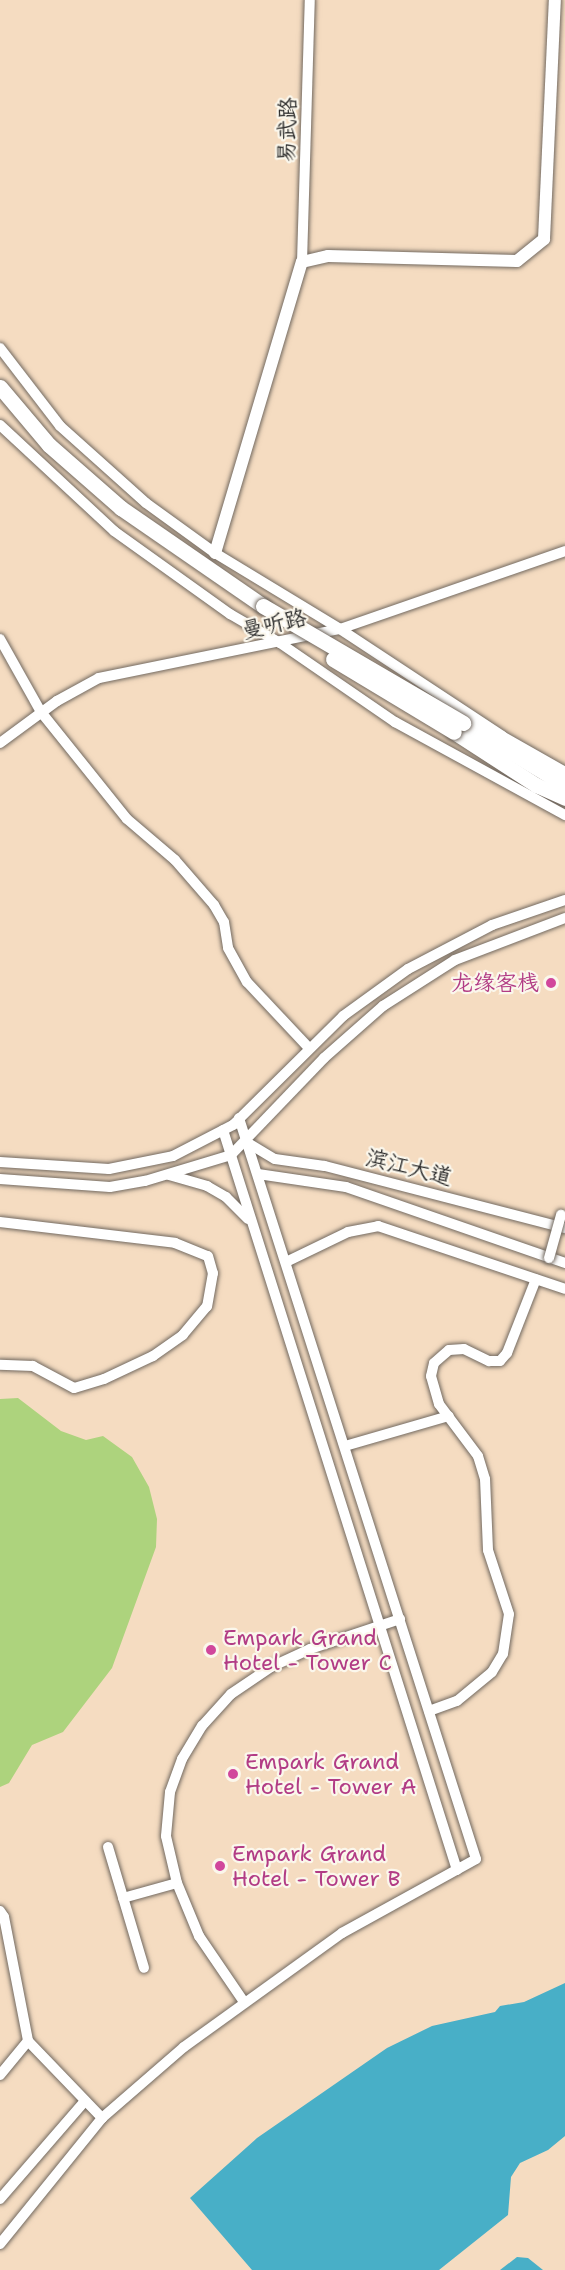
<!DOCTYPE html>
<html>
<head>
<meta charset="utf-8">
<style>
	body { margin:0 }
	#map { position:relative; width:565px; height:2270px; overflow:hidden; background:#f5dcc1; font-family:"Shantell Sans","LXGW WenKai TC",sans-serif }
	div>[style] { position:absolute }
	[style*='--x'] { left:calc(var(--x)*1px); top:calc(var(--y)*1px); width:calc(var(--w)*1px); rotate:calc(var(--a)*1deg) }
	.green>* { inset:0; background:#add37d }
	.water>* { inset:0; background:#48afc7 }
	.roads { filter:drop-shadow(0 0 2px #726960) drop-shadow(0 0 2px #726960) }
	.minor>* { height:10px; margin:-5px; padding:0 5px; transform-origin:5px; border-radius:5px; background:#fff }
	.major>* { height:12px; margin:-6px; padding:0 6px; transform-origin:6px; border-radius:6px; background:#fff }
	.highway>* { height:15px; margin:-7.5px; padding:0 7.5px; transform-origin:7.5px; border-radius:7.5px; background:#fff }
	.bridges { filter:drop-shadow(0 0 2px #726960) drop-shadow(0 0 2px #726960) }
	.minor-bridge>* { height:10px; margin:-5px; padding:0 5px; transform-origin:5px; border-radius:5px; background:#fff }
	.highway-bridge>* { height:15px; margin:-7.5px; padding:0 7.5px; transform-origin:7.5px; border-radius:7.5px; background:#fff }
	.dots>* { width:16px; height:16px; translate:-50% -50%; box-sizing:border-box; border:3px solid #fbf7ec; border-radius:50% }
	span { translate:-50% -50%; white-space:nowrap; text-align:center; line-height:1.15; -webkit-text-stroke:4.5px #fbf7ec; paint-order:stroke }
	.street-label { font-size:22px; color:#2b2b2b }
	.hotel-label { font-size:22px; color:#b23c85 }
	.right { translate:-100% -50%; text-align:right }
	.left { translate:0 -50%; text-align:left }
</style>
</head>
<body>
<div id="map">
	<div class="green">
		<i style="clip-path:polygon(18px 1398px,61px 1431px,86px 1440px,103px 1436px,132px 1457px,149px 1487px,157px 1519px,156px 1547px,112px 1668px,63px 1732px,32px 1745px,9px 1783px,0 1787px,0 1399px)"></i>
	</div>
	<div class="water">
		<i style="clip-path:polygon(565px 1983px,565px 2136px,548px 2150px,520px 2163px,511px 2177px,508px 2215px,439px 2270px,252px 2270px,190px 2198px,257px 2138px,387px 2048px,432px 2026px,495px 2012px,500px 2006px,524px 2002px)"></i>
		<i style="clip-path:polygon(517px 2257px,528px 2258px,543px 2270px,500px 2270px)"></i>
	</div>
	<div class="roads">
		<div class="minor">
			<i style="--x:302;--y:262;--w:262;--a:-88.3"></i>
			<i style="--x:0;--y:348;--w:98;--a:52.4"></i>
			<i style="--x:60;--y:426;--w:115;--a:41.8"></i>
			<i style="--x:146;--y:503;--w:85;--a:35.9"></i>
			<i style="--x:215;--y:553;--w:146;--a:31.3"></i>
			<i style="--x:340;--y:629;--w:194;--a:33.4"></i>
			<i style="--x:502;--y:736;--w:73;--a:29.7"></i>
			<i style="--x:0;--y:425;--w:156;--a:42.9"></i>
			<i style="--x:114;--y:531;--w:143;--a:35.6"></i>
			<i style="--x:230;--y:614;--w:58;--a:30.1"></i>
			<i style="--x:280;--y:643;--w:140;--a:34.5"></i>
			<i style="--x:395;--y:722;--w:194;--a:28.7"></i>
			<i style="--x:0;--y:639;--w:84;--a:60.7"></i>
			<i style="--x:41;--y:712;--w:137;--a:51.2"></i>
			<i style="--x:127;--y:819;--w:63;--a:40.5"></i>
			<i style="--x:175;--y:860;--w:60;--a:49.1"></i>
			<i style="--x:214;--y:905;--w:20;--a:60"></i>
			<i style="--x:224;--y:922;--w:26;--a:81"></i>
			<i style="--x:228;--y:948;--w:39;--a:61"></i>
			<i style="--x:247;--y:982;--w:91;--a:46.8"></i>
			<i style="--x:0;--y:743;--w:71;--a:-36.4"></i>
			<i style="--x:57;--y:701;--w:48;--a:-28.7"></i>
			<i style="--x:99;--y:678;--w:246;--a:-11.5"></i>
			<i style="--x:340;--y:629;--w:238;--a:-19.1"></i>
			<i style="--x:223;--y:1130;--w:776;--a:72.45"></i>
			<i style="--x:248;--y:1143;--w:31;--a:31"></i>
			<i style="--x:275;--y:1159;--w:50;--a:8"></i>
			<i style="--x:325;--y:1166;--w:248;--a:14.5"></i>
			<i style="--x:0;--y:1162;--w:109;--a:3.7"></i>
			<i style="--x:109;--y:1169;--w:65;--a:-11.5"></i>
			<i style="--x:173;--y:1156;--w:68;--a:-27.3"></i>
			<i style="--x:233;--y:1125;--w:155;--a:-44.7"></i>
			<i style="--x:343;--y:1016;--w:80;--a:-35.9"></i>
			<i style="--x:408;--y:969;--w:95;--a:-27.6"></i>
			<i style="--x:492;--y:925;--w:77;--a:-18.9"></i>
			<i style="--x:258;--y:1174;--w:89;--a:8.4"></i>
			<i style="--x:346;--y:1187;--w:232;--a:19.1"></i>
			<i style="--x:169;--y:1175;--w:40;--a:16"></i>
			<i style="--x:207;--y:1186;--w:22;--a:30"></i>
			<i style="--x:226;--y:1197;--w:31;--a:45"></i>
			<i style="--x:0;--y:1179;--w:110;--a:4.2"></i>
			<i style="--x:110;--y:1187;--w:36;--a:-10"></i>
			<i style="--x:145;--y:1181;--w:90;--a:-16.8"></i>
			<i style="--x:231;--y:1155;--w:134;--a:-46.2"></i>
			<i style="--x:324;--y:1058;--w:79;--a:-41.4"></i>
			<i style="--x:383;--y:1006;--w:85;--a:-32.6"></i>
			<i style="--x:455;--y:960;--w:118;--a:-20.9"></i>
			<i style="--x:0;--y:1222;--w:176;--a:6.8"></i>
			<i style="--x:175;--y:1243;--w:35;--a:22"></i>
			<i style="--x:208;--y:1256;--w:18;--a:74"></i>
			<i style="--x:213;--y:1273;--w:34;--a:100"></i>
			<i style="--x:207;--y:1306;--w:38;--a:130"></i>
			<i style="--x:183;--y:1335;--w:37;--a:145"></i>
			<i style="--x:153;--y:1356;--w:54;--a:154.9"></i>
			<i style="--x:104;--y:1379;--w:31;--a:163"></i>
			<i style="--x:74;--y:1388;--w:47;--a:-151.8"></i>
			<i style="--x:33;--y:1366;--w:33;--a:-178"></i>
			<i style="--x:286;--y:1262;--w:69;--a:-25.8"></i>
			<i style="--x:348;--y:1232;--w:31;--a:-11"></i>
			<i style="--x:378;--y:1226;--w:197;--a:18.6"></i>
			<i style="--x:345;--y:1446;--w:108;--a:-16.1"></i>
			<i style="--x:429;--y:1711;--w:30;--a:-20"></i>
			<i style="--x:457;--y:1701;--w:45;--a:-39.6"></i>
			<i style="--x:492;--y:1672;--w:21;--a:-59"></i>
			<i style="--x:503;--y:1654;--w:40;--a:-81.5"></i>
			<i style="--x:509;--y:1614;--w:67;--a:-108.2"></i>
			<i style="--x:488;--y:1550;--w:71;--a:-92.4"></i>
			<i style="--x:485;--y:1479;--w:24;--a:-107"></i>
			<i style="--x:478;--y:1456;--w:65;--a:-126.9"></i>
			<i style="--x:439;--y:1404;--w:29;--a:-106"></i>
			<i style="--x:431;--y:1376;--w:13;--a:-77"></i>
			<i style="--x:434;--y:1363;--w:20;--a:-41"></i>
			<i style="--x:449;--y:1350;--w:15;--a:-4"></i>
			<i style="--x:464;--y:1349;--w:28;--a:26"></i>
			<i style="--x:489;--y:1361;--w:11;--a:0"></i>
			<i style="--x:500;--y:1361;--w:11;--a:-49"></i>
			<i style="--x:507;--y:1353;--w:79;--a:-68.6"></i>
			<i style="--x:108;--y:1847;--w:126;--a:73.4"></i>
			<i style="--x:123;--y:1898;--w:56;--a:-15.5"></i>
			<i style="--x:0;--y:1911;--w:7;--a:56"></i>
			<i style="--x:4;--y:1917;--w:126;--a:79"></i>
			<i style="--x:28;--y:2041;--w:107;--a:46.1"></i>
			<i style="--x:244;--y:2002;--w:80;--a:-124.3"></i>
			<i style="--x:199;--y:1936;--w:57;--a:-112.5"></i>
			<i style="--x:177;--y:1883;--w:48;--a:-103.2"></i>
			<i style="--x:166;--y:1836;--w:44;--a:-84.8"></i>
			<i style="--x:170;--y:1792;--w:35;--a:-70"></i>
			<i style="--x:182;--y:1759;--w:39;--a:-59"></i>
			<i style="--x:202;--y:1726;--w:43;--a:-47.8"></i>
			<i style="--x:231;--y:1694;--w:48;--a:-34"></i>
			<i style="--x:271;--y:1667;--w:43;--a:-24.8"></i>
			<i style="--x:310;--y:1649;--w:95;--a:-18.4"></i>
			<i style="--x:0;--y:2075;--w:44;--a:-50.5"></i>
			<i style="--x:0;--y:2199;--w:130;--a:-49.1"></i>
			<i style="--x:0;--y:2244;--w:162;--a:-51"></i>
			<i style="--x:102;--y:2118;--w:108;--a:-40.9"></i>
			<i style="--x:184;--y:2047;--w:195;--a:-35.8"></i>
			<i style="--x:342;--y:1933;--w:153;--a:-28.9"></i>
			<i style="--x:476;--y:1859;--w:778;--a:-107.74"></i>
		</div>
		<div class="major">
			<i style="--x:215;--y:553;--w:304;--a:-73.4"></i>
			<i style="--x:302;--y:262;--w:27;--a:-13"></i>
			<i style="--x:328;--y:256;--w:189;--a:1.5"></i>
			<i style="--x:517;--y:261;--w:35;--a:-39"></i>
			<i style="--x:544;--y:239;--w:239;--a:-87.4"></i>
		</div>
		<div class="highway">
			<i style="--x:0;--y:387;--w:76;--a:49.8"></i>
			<i style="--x:49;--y:445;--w:96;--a:41.2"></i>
			<i style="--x:121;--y:508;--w:173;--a:34.6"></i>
			<i style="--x:463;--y:723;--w:119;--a:31.3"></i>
			<i style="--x:454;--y:732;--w:98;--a:32.9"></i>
			<i style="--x:536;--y:785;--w:32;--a:24"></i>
		</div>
	</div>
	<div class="bridges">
		<div class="minor-bridge">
			<i style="--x:549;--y:1258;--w:45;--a:-74.4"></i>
		</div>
		<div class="highway-bridge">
			<i style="--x:263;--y:606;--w:232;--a:30.3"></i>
			<i style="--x:333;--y:659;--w:141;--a:31.1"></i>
		</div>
	</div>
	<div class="dots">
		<i style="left:551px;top:983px;background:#d1479c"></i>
		<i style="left:211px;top:1650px;background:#d1479c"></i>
		<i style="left:233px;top:1774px;background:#d1479c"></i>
		<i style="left:220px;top:1866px;background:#d1479c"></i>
	</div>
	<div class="street-label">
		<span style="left:287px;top:130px;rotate:-88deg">易武路</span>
		<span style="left:274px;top:624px;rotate:-13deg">曼听路</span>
		<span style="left:409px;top:1167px;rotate:14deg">滨江大道</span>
	</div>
	<div class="hotel-label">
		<span class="right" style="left:539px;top:983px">龙缘客栈</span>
		<span class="left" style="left:223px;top:1650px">Empark Grand<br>Hotel - Tower C</span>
		<span class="left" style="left:245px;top:1774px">Empark Grand<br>Hotel - Tower A</span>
		<span class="left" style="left:232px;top:1866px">Empark Grand<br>Hotel - Tower B</span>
	</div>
</div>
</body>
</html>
